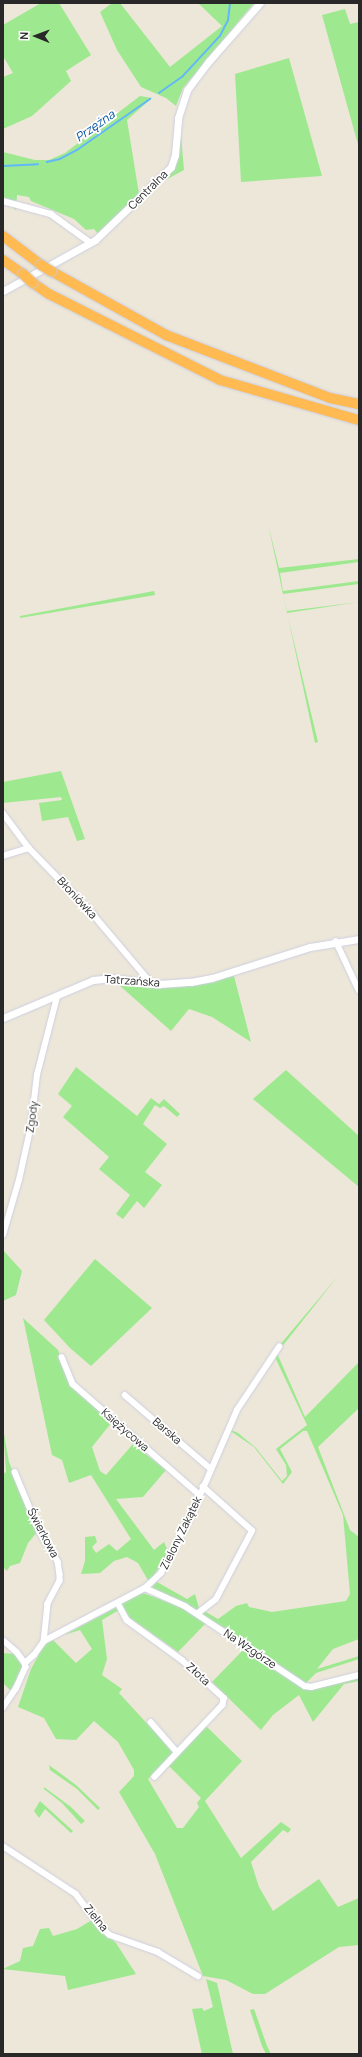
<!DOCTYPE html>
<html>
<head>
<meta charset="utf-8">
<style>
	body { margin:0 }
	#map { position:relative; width:362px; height:2057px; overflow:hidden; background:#ece7d8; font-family:Manrope,sans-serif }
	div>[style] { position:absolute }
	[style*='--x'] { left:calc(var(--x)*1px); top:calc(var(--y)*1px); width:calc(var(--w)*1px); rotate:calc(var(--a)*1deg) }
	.green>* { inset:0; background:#9ee98f }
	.stream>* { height:1.5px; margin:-0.75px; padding:0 0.75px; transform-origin:0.75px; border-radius:0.75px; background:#61b7f9 }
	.roads { filter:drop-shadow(0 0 1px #cecee3) drop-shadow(0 0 1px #cecee3) }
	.minor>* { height:5.5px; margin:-2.75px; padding:0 2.75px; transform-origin:2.75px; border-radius:2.75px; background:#fff }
	.tertiary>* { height:7px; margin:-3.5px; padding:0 3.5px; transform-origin:3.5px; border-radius:3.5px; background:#fff }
	.motorway>* { height:10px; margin:-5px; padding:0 5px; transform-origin:5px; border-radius:5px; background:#ffba51 }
	.bridges { filter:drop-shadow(0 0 1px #cbcbcb) drop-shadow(0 0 1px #cbcbcb) }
	.motorway-bridge>* { height:10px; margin:-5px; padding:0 5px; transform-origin:5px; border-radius:5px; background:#ffba51 }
	span { translate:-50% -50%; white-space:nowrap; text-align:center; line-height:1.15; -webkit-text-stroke:3.5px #fff; paint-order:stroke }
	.street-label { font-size:11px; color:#282828 }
	.water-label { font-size:12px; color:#0150a3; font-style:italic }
	.frame { position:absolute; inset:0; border:4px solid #282828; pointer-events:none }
	.north { position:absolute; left:16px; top:16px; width:40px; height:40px; -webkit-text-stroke:3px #fff; paint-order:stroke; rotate:271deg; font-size:11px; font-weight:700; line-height:16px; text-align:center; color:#282828 }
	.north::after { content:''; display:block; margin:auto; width:14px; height:18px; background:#282828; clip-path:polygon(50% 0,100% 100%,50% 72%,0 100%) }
</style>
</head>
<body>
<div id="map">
	<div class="green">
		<i style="clip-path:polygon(41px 3px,59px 3px,91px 55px,66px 71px,71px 81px,32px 116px,3px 129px,3px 77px,13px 73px,3px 56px,3px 25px)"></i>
		<i style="clip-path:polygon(112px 3px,120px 3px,170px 67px,222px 26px,198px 3px,254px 3px,183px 88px,176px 106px,166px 98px,141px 87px,117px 50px,100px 12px)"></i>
		<i style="clip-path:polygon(345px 9px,350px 24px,359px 22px,359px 148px,322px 15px)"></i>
		<i style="clip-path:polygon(289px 58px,322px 176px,241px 182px,235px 74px)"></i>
		<i style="clip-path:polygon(140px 96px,152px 98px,127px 120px,139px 194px,98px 234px,94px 229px,86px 230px,74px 219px,31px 201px,29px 197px,17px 195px,16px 210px,3px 199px,3px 152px,35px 160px,49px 160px,65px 153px)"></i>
		<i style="clip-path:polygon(181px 135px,184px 170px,160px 183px,174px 165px)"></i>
		<i style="clip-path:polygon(268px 524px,279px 568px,359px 559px,359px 562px,280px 573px,283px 591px,359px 581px,359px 584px,283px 594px,287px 611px,359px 602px,287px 613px,318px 742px,315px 743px)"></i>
		<i style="clip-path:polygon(154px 591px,155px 595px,20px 618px,20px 616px)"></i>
		<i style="clip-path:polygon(61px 771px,85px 839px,77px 841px,68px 817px,42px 821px,39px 803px,62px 800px,61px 797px,3px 803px,3px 782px)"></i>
		<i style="clip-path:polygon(234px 976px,251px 1042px,212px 1017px,189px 1009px,171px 1031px,119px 985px,158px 988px,182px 987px)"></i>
		<i style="clip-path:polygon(76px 1067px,137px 1116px,151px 1098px,159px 1104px,164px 1099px,180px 1114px,177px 1117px,164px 1106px,160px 1108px,155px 1105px,143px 1124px,167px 1144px,145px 1172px,162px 1185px,144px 1208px,137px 1201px,123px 1219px,116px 1214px,130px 1195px,99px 1169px,109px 1157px,63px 1117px,72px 1106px,58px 1094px)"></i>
		<i style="clip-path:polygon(286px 1070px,359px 1136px,359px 1187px,253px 1099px)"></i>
		<i style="clip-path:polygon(3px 1250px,22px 1271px,16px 1295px,3px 1301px)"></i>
		<i style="clip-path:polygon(95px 1259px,152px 1308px,91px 1366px,70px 1348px,44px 1320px)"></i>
		<i style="clip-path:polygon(338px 1276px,277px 1353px,305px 1417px,359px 1362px,359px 1408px,318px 1447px,350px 1530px,359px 1537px,359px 1639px,333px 1649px,317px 1669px,359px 1656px,359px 1659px,316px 1673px,306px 1683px,230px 1631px,181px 1602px,151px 1588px,157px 1582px,187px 1599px,195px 1594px,199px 1608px,218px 1619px,236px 1606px,247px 1603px,249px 1607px,272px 1612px,346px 1601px,350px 1594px,343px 1515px,307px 1431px,303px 1431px,280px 1449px,292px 1472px,283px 1484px,254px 1447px,226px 1428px,238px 1433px,256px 1448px,282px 1481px,287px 1476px,286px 1465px,276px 1449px,307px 1425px,273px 1353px)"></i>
		<i style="clip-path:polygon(23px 1318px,58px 1350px,72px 1386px,112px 1422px,92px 1447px,100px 1471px,106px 1475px,133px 1444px,166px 1470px,143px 1497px,116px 1499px,154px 1550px,164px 1542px,169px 1553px,149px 1582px,138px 1563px,127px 1557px,114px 1561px,100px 1573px,81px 1574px,85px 1561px,85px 1537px,95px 1536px,97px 1542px,92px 1547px,96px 1553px,109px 1544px,117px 1551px,131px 1539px,91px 1475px,69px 1483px,62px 1460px,52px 1455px)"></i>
		<i style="clip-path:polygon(3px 1428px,9px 1462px,38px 1531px,28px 1543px,20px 1563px,10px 1566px,7px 1571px,3px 1567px,3px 1474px,6px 1472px)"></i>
		<i style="clip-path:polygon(143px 1593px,186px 1609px,206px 1623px,178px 1652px,130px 1618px,120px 1603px)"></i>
		<i style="clip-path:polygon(117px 1607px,119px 1610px,102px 1620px,107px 1659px,102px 1675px,122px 1689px,119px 1693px,174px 1753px,148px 1779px,177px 1828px,183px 1828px,199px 1807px,197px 1803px,201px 1798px,169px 1766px,206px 1726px,242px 1761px,205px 1801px,241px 1858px,281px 1822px,291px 1829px,288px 1833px,283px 1830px,251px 1862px,259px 1887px,273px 1911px,319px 1879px,338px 1907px,359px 1898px,359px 1945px,339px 1947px,265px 1994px,253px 1994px,226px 1980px,203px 1976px,155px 1854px,119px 1792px,134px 1776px,134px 1770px,118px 1742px,94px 1721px,76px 1740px,56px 1739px,44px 1718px,18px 1707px,31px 1669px,45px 1643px,53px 1640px,76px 1663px,92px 1649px,80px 1630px,64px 1635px)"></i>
		<i style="clip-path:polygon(243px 1650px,308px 1690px,359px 1678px,359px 1681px,344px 1684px,313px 1722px,299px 1695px,273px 1715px,261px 1730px,212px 1682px)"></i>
		<i style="clip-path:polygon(3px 1653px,14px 1654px,23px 1667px,11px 1691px,3px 1683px)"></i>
		<i style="clip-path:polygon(49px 1765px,76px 1785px,100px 1808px,98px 1810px,77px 1789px,50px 1770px)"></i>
		<i style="clip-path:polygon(44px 1787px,71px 1807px,85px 1821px,81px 1824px,62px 1803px,44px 1789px)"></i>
		<i style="clip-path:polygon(40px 1801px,73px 1831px,71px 1833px,45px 1809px,39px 1818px,34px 1811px)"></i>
		<i style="clip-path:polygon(92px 1920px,116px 1943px,136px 1974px,68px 1990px,65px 1976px,3px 1969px,20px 1961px,23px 1948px,33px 1946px,40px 1929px,49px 1928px,53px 1936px,77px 1929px)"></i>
		<i style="clip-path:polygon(206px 1979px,217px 1983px,233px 2054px,202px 2054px,192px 2009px,202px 2008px,204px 2011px,213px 2007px)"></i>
		<i style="clip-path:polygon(254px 2009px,267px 2046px,271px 2054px,266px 2054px,262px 2046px,250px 2010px)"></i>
	</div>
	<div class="stream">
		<i style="--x:159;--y:93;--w:29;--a:-35"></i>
		<i style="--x:183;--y:76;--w:54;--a:-47.2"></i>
		<i style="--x:220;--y:36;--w:18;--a:-63"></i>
		<i style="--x:228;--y:20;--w:17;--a:-83"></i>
		<i style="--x:47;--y:162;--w:13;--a:-13"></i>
		<i style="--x:60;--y:159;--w:19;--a:-28"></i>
		<i style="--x:77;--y:150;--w:89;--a:-34.9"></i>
		<i style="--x:3;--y:166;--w:35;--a:-3"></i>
	</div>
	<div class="roads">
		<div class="minor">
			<i style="--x:3;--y:201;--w:50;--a:15.2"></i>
			<i style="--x:51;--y:214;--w:49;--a:35.9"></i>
			<i style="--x:3;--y:813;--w:44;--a:53.4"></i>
			<i style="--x:29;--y:848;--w:91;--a:45.9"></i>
			<i style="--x:92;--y:913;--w:93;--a:49.8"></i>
			<i style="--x:3;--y:856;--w:27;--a:-17"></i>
			<i style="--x:336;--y:941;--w:54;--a:64.9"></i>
			<i style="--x:3;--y:1235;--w:57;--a:-73.8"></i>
			<i style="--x:19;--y:1180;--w:55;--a:-77.5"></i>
			<i style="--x:31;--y:1126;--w:51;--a:-83.3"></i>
			<i style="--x:37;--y:1075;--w:81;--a:-75.6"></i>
			<i style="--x:62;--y:1357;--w:29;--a:68"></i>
			<i style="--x:73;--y:1384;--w:169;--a:41.2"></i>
			<i style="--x:125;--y:1395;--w:112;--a:40.7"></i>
			<i style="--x:15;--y:1472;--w:63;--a:67.5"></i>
			<i style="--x:39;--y:1530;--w:37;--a:59"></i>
			<i style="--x:58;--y:1562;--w:12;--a:81"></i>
			<i style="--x:60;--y:1574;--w:7;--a:90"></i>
			<i style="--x:60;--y:1581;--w:26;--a:118"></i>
			<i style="--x:48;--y:1604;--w:37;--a:96"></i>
			<i style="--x:145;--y:1588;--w:44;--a:24.2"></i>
			<i style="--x:185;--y:1606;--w:144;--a:33.7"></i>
			<i style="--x:305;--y:1686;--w:6;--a:9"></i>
			<i style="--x:311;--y:1687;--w:49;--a:-14"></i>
			<i style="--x:118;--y:1603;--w:19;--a:62"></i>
			<i style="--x:127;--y:1620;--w:68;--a:36"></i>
			<i style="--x:182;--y:1660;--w:57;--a:42.1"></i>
			<i style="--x:224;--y:1698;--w:7;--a:98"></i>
			<i style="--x:223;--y:1705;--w:99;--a:133.4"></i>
			<i style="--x:197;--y:1614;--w:24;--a:-38"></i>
			<i style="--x:216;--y:1599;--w:77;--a:-62.1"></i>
			<i style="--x:252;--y:1531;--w:66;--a:-138.1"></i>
			<i style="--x:3;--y:1640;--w:18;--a:41"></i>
			<i style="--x:17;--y:1652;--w:14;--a:54"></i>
			<i style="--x:25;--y:1663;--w:4;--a:76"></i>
			<i style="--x:26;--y:1667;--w:24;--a:114"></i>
			<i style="--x:16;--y:1689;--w:23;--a:124"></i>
			<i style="--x:25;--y:1663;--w:12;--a:-42"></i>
			<i style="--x:34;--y:1655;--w:17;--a:-54"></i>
			<i style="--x:44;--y:1641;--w:114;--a:-27.7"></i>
			<i style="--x:145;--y:1588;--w:22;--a:-43"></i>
			<i style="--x:161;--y:1573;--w:67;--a:-62.3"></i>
			<i style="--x:192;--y:1514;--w:113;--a:-66.6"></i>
			<i style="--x:237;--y:1410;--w:76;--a:-56.3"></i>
			<i style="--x:151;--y:1722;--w:40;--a:49"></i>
			<i style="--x:3;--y:1846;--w:87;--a:33.3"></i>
			<i style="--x:76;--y:1894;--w:40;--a:53"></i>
			<i style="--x:100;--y:1926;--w:13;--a:42"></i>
			<i style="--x:110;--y:1935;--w:51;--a:19.5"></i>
			<i style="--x:158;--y:1952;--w:47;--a:31"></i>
		</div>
		<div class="tertiary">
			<i style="--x:3;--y:291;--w:105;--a:-29"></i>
			<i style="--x:95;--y:240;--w:105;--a:-43.8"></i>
			<i style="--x:171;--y:167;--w:13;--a:-72"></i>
			<i style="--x:175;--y:155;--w:37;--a:-85"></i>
			<i style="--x:178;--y:118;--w:29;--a:-72"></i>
			<i style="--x:187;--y:90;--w:36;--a:-53"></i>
			<i style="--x:209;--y:61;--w:77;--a:-48.7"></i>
			<i style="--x:3;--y:1018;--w:98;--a:-22.9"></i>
			<i style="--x:93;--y:980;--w:19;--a:-6"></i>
			<i style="--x:112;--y:978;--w:47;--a:7.3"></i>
			<i style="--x:159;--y:984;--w:32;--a:-4"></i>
			<i style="--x:191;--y:982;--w:21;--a:-11"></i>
			<i style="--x:212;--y:978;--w:103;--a:-17.6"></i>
			<i style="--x:310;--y:947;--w:50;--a:-9.3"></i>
		</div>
		<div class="motorway">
			<i style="--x:3;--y:236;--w:48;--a:37.3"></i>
			<i style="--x:3;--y:260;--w:24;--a:35"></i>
			<i style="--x:51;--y:271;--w:132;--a:29.1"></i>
			<i style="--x:166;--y:335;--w:176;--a:21"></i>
			<i style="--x:330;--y:398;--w:30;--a:12"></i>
			<i style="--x:33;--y:283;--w:19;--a:35"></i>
			<i style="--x:49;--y:294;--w:191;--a:26.7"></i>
			<i style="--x:220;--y:380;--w:145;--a:16.1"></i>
		</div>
	</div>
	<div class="bridges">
		<div class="motorway-bridge">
			<i style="--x:41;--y:265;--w:12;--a:31"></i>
			<i style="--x:23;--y:274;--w:13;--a:42"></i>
		</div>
	</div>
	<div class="street-label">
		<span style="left:148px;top:190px;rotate:-45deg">Centralna</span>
		<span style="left:77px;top:898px;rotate:47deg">Błoniówka</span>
		<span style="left:132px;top:981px;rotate:4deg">Tatrzańska</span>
		<span style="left:32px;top:1117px;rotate:-82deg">Zgody</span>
		<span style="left:125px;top:1430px;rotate:41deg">Księżycowa</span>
		<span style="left:167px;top:1431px;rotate:41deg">Barska</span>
		<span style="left:43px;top:1533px;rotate:62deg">Świerkowa</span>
		<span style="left:181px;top:1533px;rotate:-64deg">Zielony Zakątek</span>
		<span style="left:250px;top:1649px;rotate:34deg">Na Wzgórze</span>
		<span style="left:198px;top:1674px;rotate:42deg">Złota</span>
		<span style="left:96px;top:1918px;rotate:51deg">Zielna</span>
	</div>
	<div class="water-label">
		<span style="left:95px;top:126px;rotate:-35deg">Przężna</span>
	</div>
	<div class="frame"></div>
	<div class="north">N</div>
</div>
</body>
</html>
